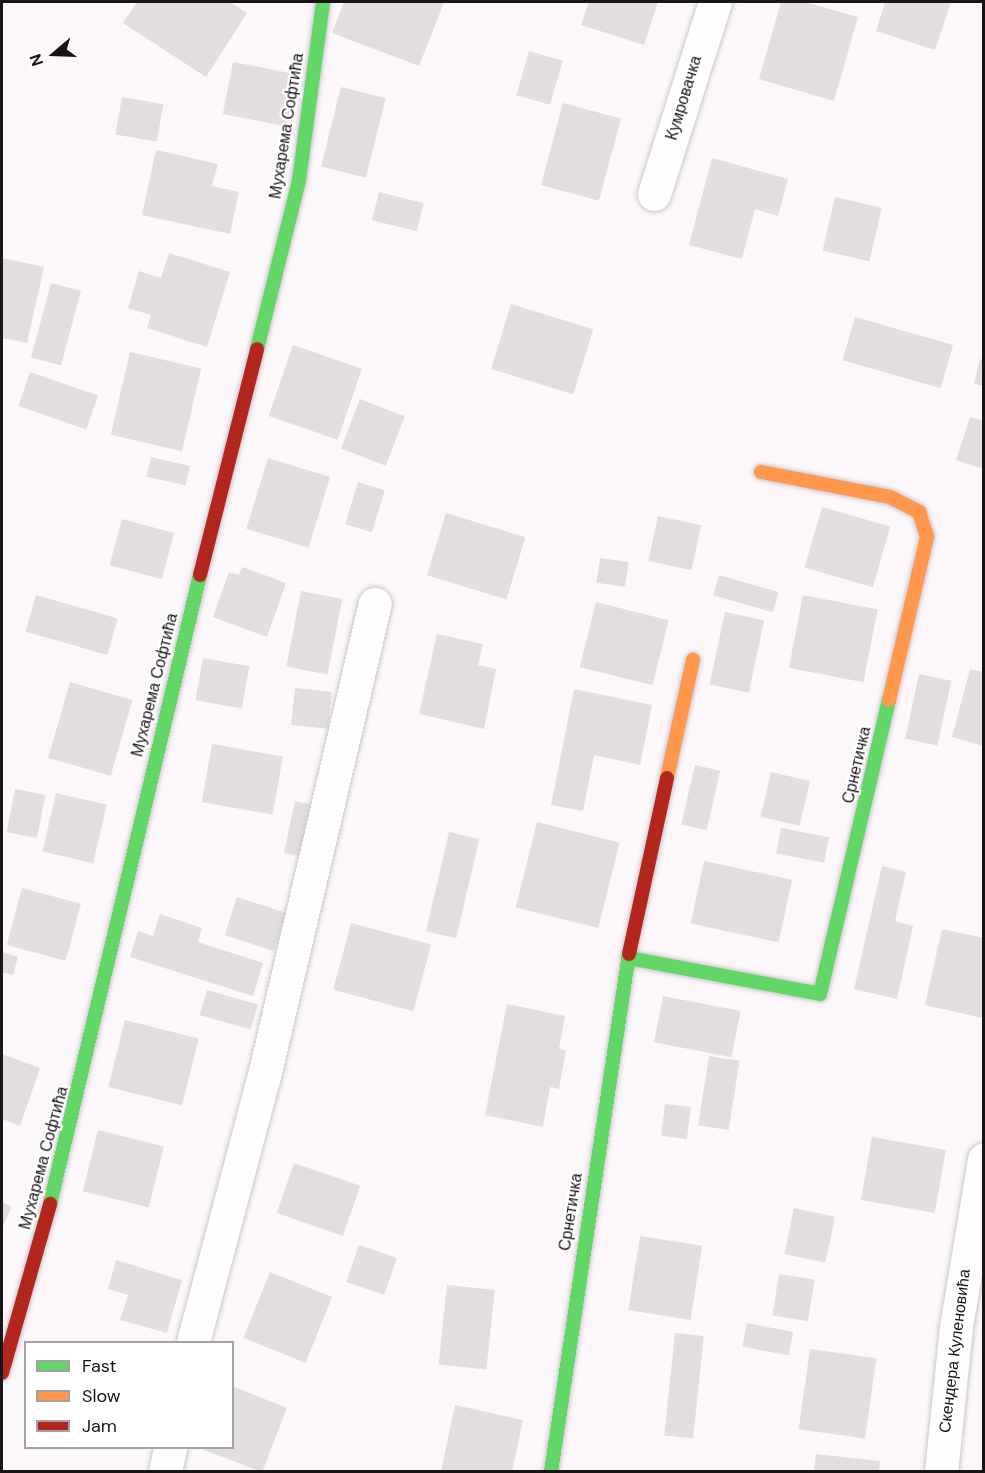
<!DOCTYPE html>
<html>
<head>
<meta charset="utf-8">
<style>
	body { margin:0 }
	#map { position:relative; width:985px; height:1473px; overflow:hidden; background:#fcf7fb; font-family:"DM Sans",sans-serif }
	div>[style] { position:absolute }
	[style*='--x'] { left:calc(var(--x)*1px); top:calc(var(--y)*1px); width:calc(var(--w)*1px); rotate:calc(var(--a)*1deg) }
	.building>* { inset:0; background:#e2dde1; transform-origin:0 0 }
	.roads { filter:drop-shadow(0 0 2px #ccc7cb) drop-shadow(0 0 2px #ccc7cb) }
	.street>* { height:33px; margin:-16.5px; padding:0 16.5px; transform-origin:16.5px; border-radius:16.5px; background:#fffefe }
	.fast>* { height:14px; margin:-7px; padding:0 7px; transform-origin:7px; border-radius:7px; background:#63d668 }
	.slow>* { height:14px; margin:-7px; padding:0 7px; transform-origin:7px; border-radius:7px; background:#ff974d }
	.jam>* { height:14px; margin:-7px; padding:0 7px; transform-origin:7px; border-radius:7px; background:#b3261e }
	span { translate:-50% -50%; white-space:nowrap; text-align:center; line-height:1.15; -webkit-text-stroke:4.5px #fff; paint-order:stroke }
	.street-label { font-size:16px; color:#191418 }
	.frame { position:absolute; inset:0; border:3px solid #191418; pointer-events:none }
	.legend { position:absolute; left:24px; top:1341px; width:210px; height:108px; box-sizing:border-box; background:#fff; border:2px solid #a3a1a3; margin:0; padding:8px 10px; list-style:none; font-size:18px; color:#191418 }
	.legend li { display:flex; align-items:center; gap:12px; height:30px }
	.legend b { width:30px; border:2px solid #a3a1a3 }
	.north { position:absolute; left:24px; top:24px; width:60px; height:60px; -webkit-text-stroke:4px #fff; paint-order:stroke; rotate:251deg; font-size:16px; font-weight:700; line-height:24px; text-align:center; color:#191418 }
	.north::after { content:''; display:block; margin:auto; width:21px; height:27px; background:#191418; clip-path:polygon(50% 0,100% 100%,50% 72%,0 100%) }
</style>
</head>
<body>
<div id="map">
	<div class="building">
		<i style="clip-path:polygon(137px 2px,230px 2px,247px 13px,206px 77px,123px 23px)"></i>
		<i style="clip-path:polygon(344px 2px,444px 2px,419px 66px,332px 33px)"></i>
		<i style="clip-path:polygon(589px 2px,658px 2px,644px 45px,581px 25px)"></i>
		<i style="clip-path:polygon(781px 2px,805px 2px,858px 17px,834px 101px,759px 79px)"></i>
		<i style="clip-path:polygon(885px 2px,951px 2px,935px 50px,876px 31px)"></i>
		<i style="left:529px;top:51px;width:35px;height:46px;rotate:16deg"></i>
		<i style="left:233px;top:62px;width:65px;height:53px;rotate:11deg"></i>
		<i style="left:341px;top:87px;width:46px;height:82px;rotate:14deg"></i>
		<i style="left:122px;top:97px;width:42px;height:38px;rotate:10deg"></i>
		<i style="left:563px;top:103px;width:60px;height:85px;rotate:15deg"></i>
		<i style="clip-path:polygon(156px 150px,218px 164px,212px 186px,239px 192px,230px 234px,142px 215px)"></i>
		<i style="clip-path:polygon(712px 158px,788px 179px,778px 216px,755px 209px,742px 259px,689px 245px)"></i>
		<i style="left:379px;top:192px;width:46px;height:29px;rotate:14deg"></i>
		<i style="left:835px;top:197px;width:48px;height:55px;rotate:13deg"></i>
		<i style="clip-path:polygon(169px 253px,230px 272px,207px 347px,147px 328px,151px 315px,128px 308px,139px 271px,161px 278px)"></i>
		<i style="clip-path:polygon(2px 258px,44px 267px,27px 343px,2px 338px)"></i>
		<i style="left:51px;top:283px;width:31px;height:77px;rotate:15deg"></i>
		<i style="left:511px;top:304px;width:86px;height:68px;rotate:17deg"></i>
		<i style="left:855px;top:317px;width:102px;height:45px;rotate:16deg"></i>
		<i style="left:293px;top:345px;width:73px;height:75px;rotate:19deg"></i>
		<i style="left:130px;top:352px;width:73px;height:85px;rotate:13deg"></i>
		<i style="clip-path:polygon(980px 359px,984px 360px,984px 386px,974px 384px)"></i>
		<i style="left:30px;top:372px;width:72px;height:36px;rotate:19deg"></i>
		<i style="left:360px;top:399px;width:48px;height:53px;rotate:21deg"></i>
		<i style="clip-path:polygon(970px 417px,984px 421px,984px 469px,956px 460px)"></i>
		<i style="left:151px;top:457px;width:40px;height:20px;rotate:13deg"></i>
		<i style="left:268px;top:458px;width:65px;height:74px;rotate:17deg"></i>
		<i style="left:358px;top:482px;width:28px;height:44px;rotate:17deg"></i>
		<i style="left:822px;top:507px;width:71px;height:63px;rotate:16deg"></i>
		<i style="left:446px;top:513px;width:83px;height:65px;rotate:17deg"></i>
		<i style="left:658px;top:516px;width:44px;height:46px;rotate:12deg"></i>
		<i style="left:122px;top:519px;width:54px;height:48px;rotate:15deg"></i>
		<i style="left:600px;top:558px;width:29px;height:25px;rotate:8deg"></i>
		<i style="clip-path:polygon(242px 567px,286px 583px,267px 637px,213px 617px,229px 572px,239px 575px)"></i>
		<i style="left:719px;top:575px;width:62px;height:21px;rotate:16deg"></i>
		<i style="left:301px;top:591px;width:42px;height:77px;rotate:11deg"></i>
		<i style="left:36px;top:595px;width:85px;height:38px;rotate:16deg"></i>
		<i style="left:803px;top:595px;width:76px;height:74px;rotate:11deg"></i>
		<i style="left:596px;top:602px;width:75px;height:67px;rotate:14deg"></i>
		<i style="left:725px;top:612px;width:40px;height:74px;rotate:12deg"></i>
		<i style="clip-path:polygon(437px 634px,483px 644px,478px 665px,496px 669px,484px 729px,419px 714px)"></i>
		<i style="left:203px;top:658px;width:47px;height:43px;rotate:10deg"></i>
		<i style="clip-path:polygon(970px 669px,984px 672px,984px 746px,952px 737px)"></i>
		<i style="left:919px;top:674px;width:33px;height:66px;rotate:12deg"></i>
		<i style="left:70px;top:682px;width:65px;height:79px;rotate:16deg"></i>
		<i style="left:295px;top:688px;width:37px;height:37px;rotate:6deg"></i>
		<i style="clip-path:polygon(574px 689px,652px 705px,640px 765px,594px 755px,583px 811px,551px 805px)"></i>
		<i style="left:212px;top:744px;width:72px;height:59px;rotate:10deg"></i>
		<i style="left:695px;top:765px;width:26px;height:61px;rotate:13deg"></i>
		<i style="left:771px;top:772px;width:40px;height:46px;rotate:13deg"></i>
		<i style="left:15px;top:789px;width:31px;height:44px;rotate:11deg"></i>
		<i style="left:56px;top:793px;width:52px;height:60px;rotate:13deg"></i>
		<i style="left:295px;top:801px;width:25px;height:53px;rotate:12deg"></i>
		<i style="left:537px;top:822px;width:85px;height:88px;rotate:14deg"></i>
		<i style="left:781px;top:828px;width:49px;height:26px;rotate:11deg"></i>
		<i style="left:449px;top:832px;width:31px;height:102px;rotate:13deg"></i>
		<i style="left:704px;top:861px;width:90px;height:64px;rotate:12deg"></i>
		<i style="clip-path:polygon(882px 866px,906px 872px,895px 921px,913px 926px,897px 999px,854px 989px)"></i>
		<i style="left:22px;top:888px;width:61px;height:59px;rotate:15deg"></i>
		<i style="left:237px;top:897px;width:52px;height:40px;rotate:18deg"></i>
		<i style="clip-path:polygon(160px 914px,202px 928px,198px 942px,263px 963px,253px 996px,130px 957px,138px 931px,153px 936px)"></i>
		<i style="left:351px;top:923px;width:83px;height:69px;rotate:15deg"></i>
		<i style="clip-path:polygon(942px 929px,984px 938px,982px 1018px,925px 1005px)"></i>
		<i style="clip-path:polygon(2px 952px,18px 957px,13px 975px,2px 972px)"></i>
		<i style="left:207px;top:990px;width:53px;height:26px;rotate:16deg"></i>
		<i style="left:663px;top:996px;width:79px;height:47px;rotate:11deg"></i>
		<i style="clip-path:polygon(507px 1004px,565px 1016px,559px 1049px,566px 1050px,559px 1089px,550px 1087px,543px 1127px,485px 1115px)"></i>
		<i style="left:125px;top:1020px;width:76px;height:69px;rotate:14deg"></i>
		<i style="clip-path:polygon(2px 1054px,40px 1068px,20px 1126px,2px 1119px)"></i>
		<i style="left:709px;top:1056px;width:31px;height:70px;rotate:9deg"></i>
		<i style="left:665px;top:1104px;width:26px;height:32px;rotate:7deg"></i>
		<i style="left:98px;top:1130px;width:68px;height:63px;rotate:14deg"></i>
		<i style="left:872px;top:1137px;width:75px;height:64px;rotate:10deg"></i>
		<i style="left:294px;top:1163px;width:70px;height:53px;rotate:19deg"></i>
		<i style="clip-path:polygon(2px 1202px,12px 1207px,2px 1228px)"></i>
		<i style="left:794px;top:1208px;width:42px;height:47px;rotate:12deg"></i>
		<i style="left:640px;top:1236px;width:63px;height:75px;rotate:9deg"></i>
		<i style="left:359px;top:1245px;width:40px;height:39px;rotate:19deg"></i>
		<i style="clip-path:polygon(116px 1260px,182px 1280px,167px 1333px,120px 1320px,128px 1295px,108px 1289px)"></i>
		<i style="left:270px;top:1272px;width:67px;height:71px;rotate:22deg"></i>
		<i style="left:779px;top:1274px;width:36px;height:42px;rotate:9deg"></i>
		<i style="left:447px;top:1285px;width:48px;height:80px;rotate:6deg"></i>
		<i style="left:747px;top:1323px;width:47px;height:24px;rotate:11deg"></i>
		<i style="left:675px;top:1333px;width:29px;height:103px;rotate:6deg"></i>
		<i style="left:810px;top:1349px;width:67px;height:81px;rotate:8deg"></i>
		<i style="clip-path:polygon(232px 1386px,287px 1408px,262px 1472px,199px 1448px,232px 1448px)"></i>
		<i style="clip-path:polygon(455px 1405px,523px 1420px,512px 1472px,441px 1471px)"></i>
		<i style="clip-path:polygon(816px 1454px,880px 1461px,879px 1472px,814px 1472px)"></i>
	</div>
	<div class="roads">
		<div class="street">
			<i style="--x:654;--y:194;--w:201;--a:-72.4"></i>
			<i style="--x:193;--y:1342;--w:275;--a:-75.1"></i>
			<i style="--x:264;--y:1076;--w:485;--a:-76.8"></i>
			<i style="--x:165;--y:1472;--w:25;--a:-78"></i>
			<i style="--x:941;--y:1472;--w:146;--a:-84.1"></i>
			<i style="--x:956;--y:1327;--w:170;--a:-80.5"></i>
		</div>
		<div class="fast">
			<i style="--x:257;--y:349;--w:174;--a:-76"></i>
			<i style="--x:299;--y:180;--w:180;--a:-82.3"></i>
			<i style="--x:628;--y:958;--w:195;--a:10.6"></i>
			<i style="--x:820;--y:994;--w:302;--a:-76.8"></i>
			<i style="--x:50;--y:1204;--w:647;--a:-76.59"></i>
			<i style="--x:551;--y:1472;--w:524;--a:-81.44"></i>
		</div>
		<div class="slow">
			<i style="--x:761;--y:472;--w:131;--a:11"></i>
			<i style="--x:890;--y:497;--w:33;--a:27"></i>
			<i style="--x:919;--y:512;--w:26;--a:72"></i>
			<i style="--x:927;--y:537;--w:167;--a:103.1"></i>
			<i style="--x:667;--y:778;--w:121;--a:-77.6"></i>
		</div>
		<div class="jam">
			<i style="--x:200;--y:575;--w:233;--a:-75.8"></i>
			<i style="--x:629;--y:954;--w:180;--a:-77.8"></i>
			<i style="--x:2;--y:1373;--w:176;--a:-74.1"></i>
		</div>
	</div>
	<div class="street-label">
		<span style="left:684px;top:98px;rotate:-73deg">Кумровачка</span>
		<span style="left:287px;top:126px;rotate:-81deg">Мухарема Софтића</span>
		<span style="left:155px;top:685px;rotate:-76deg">Мухарема Софтића</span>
		<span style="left:857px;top:765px;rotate:-77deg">Срнетичка</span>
		<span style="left:44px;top:1158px;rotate:-75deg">Мухарема Софтића</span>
		<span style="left:571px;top:1212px;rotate:-81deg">Срнетичка</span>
		<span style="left:955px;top:1351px;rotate:-83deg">Скендера Куленовића</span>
	</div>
	<div class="frame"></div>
	<ul class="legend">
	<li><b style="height:8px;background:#63d668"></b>Fast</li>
	<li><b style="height:8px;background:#ff974d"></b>Slow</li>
	<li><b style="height:8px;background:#b3261e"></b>Jam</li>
	</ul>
	<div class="north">N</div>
</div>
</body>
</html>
